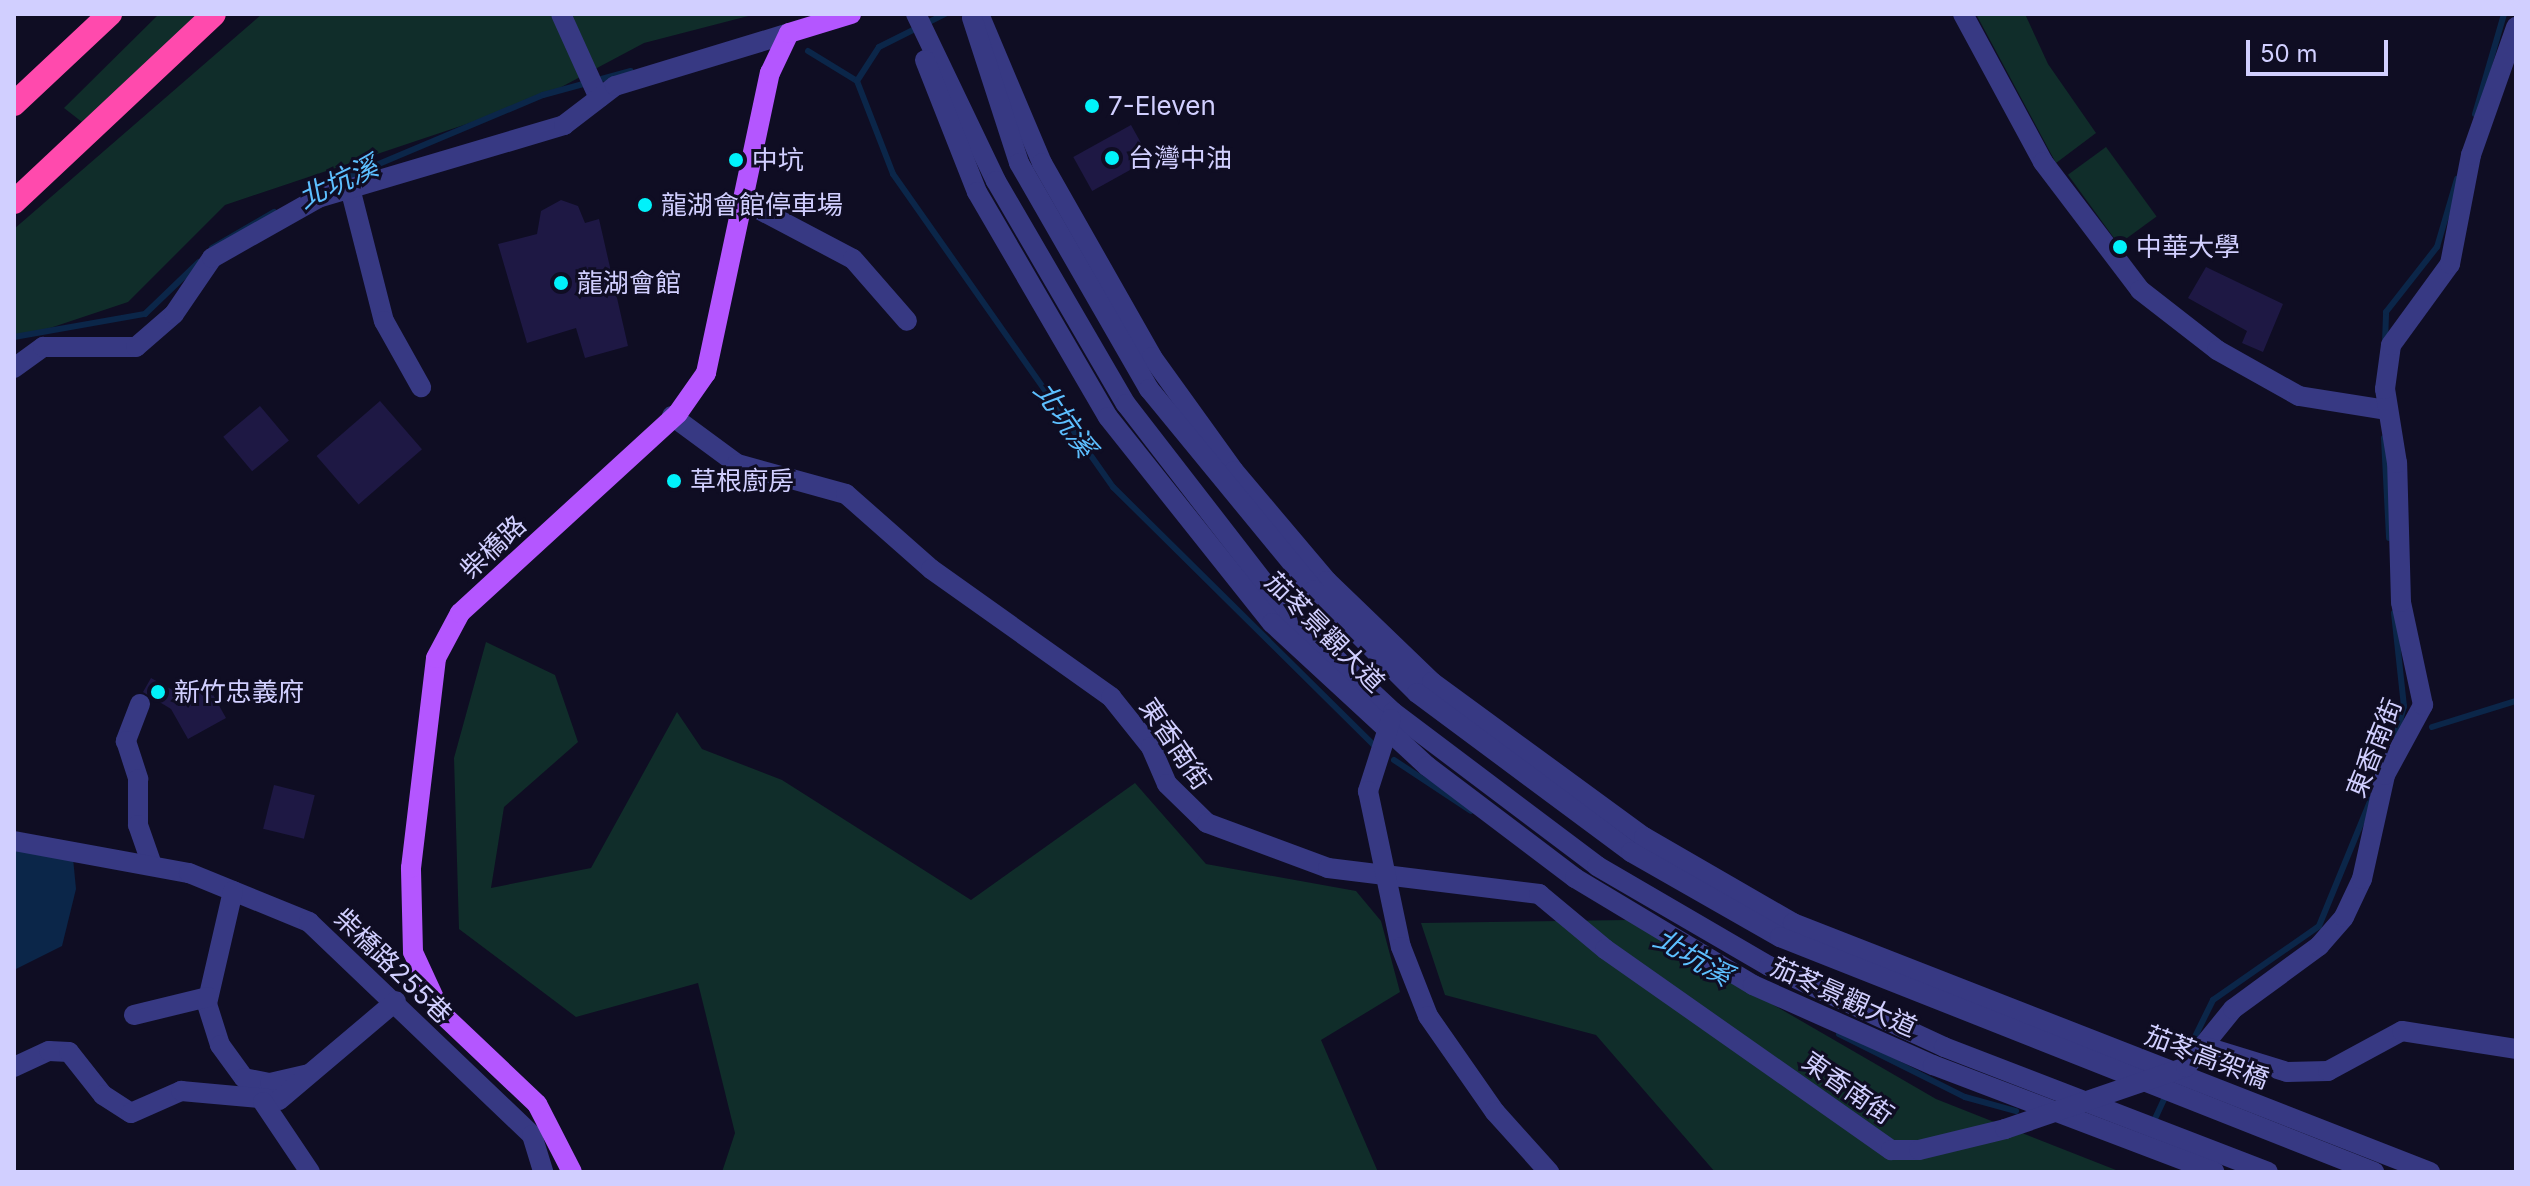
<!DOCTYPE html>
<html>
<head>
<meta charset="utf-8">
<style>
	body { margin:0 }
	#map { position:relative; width:2530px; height:1186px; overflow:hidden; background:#0f0d23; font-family:Inter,"Noto Sans TC",sans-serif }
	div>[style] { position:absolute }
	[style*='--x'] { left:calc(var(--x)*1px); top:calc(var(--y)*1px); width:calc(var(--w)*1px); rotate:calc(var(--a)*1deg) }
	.green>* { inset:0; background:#102d2a; transform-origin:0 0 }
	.water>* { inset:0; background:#0b2649 }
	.stream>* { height:6px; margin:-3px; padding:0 3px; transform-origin:3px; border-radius:3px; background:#0b2649 }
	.building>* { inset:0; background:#1e1844; transform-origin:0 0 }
	.minor>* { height:20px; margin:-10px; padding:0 10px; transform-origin:10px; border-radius:10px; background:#373983 }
	.major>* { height:20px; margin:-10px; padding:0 10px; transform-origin:10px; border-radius:10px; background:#b456ff }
	.highway>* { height:24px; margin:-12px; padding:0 12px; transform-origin:12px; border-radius:12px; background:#ff4aad }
	.dots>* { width:22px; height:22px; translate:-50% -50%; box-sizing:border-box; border:4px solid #0f0d23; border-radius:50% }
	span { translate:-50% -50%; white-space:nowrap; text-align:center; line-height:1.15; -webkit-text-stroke:6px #0f0d23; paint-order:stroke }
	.poi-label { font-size:26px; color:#d1cfff }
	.left { translate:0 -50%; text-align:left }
	.street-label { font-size:26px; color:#d1cfff }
	.water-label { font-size:28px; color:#5dbfff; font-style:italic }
	.frame { position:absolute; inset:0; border:16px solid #d1cfff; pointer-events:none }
	.scale { position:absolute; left:2246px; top:40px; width:142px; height:36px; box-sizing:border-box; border:4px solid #d1cfff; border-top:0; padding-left:10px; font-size:24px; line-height:28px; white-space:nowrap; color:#d1cfff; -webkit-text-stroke:6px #0f0d23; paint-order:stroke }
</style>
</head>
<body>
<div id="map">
	<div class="green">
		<i style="clip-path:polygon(159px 14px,201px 14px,82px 122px,64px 108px)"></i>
		<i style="clip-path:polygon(262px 14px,756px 14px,644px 43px,535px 101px,225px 205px,128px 302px,14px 340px,14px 229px)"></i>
		<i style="clip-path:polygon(1976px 14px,2025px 14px,2048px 64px,2096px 133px,2056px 163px)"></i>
		<i style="left:2106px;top:147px;width:86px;height:47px;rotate:54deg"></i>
		<i style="clip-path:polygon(486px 642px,555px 675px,578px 742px,504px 807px,491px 888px,591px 868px,677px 712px,702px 749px,782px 780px,971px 900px,1135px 783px,1206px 864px,1356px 891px,1381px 921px,1400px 992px,1321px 1040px,1378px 1172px,722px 1172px,735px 1133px,698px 983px,576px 1017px,459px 929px,454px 758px)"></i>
		<i style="clip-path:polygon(1627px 920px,1936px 1099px,2121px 1172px,1715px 1172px,1596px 1035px,1445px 995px,1421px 923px)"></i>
	</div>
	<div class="water">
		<i style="clip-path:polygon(14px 849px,73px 858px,76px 889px,62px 946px,14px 970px)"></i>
	</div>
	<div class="stream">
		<i style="--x:808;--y:51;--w:57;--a:31.5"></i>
		<i style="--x:857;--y:81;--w:100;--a:68.8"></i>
		<i style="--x:893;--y:174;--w:383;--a:54.9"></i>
		<i style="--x:1113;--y:487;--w:373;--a:44.7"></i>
		<i style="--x:857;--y:81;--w:40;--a:-57.1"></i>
		<i style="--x:879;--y:47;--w:74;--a:-26.6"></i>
		<i style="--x:2475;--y:114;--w:104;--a:-73.8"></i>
		<i style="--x:324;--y:187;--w:238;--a:-22.8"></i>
		<i style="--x:543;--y:95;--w:91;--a:-15.3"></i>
		<i style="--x:212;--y:248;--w:72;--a:-30.1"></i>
		<i style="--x:14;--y:337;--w:133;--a:-10"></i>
		<i style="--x:145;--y:314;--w:75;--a:-43.9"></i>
		<i style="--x:2385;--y:343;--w:31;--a:-88"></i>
		<i style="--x:2386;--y:312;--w:83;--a:-51.9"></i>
		<i style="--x:2437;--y:247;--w:71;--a:-73.6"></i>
		<i style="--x:2384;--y:438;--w:100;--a:87.1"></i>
		<i style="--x:2394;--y:613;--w:94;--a:83.9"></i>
		<i style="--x:2404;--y:706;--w:31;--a:105"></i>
		<i style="--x:2432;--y:727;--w:88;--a:-17.2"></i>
		<i style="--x:1394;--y:760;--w:92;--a:33.5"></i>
		<i style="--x:1839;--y:1034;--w:141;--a:26.6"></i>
		<i style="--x:1965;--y:1097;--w:53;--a:15.4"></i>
		<i style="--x:2188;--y:1051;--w:57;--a:-63.9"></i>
		<i style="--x:2213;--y:1000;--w:129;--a:-34.9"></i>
		<i style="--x:2319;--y:926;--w:137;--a:-67.7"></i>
		<i style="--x:2153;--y:1123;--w:33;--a:-65"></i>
	</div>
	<div class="building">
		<i style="left:1131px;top:125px;width:39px;height:66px;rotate:61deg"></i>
		<i style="clip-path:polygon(561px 200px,578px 206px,585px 223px,599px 219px,628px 346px,585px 358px,576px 328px,527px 343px,498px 244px,537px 234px,541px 211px)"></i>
		<i style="clip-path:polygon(2206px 267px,2283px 304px,2263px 352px,2242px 343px,2247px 331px,2188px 298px)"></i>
		<i style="left:380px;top:401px;width:64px;height:84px;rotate:49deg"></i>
		<i style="left:260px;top:406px;width:45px;height:48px;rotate:50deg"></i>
		<i style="clip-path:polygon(151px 678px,185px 697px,207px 684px,226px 718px,188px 739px,171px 709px,143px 692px)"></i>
		<i style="left:274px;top:785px;width:42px;height:45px;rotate:14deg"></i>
	</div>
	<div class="minor">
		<i style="--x:561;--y:14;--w:92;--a:65.7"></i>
		<i style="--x:916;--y:14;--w:185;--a:64.4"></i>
		<i style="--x:996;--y:181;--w:258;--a:59.8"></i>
		<i style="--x:1126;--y:404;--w:267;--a:52.3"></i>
		<i style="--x:1289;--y:615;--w:142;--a:43"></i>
		<i style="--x:1393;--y:712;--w:256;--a:37"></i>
		<i style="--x:1597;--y:866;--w:199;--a:30.2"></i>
		<i style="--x:1769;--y:966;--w:193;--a:24.8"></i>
		<i style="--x:1944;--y:1047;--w:347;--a:21.1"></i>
		<i style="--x:979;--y:14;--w:162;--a:67.1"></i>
		<i style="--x:1042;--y:163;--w:223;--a:60.4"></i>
		<i style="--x:1152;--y:357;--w:140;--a:54.3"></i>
		<i style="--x:1234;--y:471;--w:144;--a:49.8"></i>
		<i style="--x:1327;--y:581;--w:146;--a:43.9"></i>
		<i style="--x:1432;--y:682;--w:263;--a:36.2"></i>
		<i style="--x:1644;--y:837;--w:172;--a:30"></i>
		<i style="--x:1793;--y:923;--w:684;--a:21.35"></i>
		<i style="--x:1963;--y:14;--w:168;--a:61.6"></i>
		<i style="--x:2043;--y:162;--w:161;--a:52.8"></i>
		<i style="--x:2140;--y:290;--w:98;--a:37.9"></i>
		<i style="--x:2217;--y:350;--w:94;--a:29.3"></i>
		<i style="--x:2299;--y:396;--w:88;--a:9.1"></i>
		<i style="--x:972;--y:18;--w:152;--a:72"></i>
		<i style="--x:1019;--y:163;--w:261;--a:60.1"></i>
		<i style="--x:1149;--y:389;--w:260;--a:50.6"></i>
		<i style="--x:1314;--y:590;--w:146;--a:45"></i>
		<i style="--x:1417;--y:693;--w:267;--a:36.6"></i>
		<i style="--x:1631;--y:852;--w:172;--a:29.7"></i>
		<i style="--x:1780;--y:937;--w:639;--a:21.58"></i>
		<i style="--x:925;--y:60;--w:142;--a:68.5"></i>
		<i style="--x:977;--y:192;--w:260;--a:59.8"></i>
		<i style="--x:1108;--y:417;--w:263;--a:51.5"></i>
		<i style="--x:1272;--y:623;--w:211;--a:42.7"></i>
		<i style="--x:1427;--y:766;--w:186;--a:37.1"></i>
		<i style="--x:1575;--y:878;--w:208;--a:31"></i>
		<i style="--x:1753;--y:985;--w:197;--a:24"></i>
		<i style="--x:1933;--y:1065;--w:301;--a:20.8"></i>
		<i style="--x:350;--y:188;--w:137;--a:75.7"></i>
		<i style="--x:384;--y:321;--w:76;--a:60.7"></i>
		<i style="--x:743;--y:201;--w:124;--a:27.8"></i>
		<i style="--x:853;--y:259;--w:82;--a:48.9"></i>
		<i style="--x:14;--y:368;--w:36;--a:-36"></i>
		<i style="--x:43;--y:347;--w:93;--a:0"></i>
		<i style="--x:136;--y:347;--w:50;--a:-41"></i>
		<i style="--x:174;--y:314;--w:68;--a:-55.8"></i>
		<i style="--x:212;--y:258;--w:122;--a:-29.5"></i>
		<i style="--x:318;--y:198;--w:257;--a:-16.5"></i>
		<i style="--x:564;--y:125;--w:64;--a:-37.4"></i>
		<i style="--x:615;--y:86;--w:182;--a:-16.9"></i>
		<i style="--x:672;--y:416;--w:81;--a:36.4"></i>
		<i style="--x:737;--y:464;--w:113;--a:15.4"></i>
		<i style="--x:846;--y:494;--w:113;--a:41.4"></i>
		<i style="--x:931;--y:569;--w:221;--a:35.4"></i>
		<i style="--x:1111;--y:697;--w:64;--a:51.3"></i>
		<i style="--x:1151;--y:747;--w:40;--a:66.6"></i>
		<i style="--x:1167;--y:784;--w:56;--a:44.3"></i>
		<i style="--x:1207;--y:823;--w:129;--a:20.4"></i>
		<i style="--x:1328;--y:868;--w:213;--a:7"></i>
		<i style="--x:1539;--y:894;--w:86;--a:39.8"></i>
		<i style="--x:1605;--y:949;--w:350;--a:35.1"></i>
		<i style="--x:1891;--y:1150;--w:28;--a:0"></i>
		<i style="--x:1919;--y:1150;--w:89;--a:-13.7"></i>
		<i style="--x:2005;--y:1129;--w:191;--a:-18.9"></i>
		<i style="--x:2186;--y:1067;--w:75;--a:-51"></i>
		<i style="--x:2233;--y:1009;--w:107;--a:-36.2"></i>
		<i style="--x:2319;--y:946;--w:38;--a:-49"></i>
		<i style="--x:2344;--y:917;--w:42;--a:-64.7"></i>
		<i style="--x:2362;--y:879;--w:107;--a:-77.5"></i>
		<i style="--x:2385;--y:775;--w:80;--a:-61.5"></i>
		<i style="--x:2423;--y:705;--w:105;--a:-102.1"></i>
		<i style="--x:2401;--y:602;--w:139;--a:-91.6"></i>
		<i style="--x:2397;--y:463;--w:75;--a:-99.2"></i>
		<i style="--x:2385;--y:389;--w:44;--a:-82.2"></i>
		<i style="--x:2391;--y:345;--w:100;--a:-53.9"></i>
		<i style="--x:2450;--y:264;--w:111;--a:-79.1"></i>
		<i style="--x:2471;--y:155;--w:136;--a:-70.6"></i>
		<i style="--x:140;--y:704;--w:40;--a:111"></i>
		<i style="--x:126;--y:741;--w:40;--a:72"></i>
		<i style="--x:138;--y:779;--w:46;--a:90"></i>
		<i style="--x:138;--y:825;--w:42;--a:70.7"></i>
		<i style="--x:1391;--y:719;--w:76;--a:107.7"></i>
		<i style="--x:1368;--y:791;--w:159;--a:78.1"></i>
		<i style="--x:1401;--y:947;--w:74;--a:68.6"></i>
		<i style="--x:1428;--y:1016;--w:117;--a:55.1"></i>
		<i style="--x:1495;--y:1112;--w:81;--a:48"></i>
		<i style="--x:14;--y:841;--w:178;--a:10.4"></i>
		<i style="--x:189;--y:873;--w:130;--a:22.2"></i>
		<i style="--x:309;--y:922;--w:308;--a:43.7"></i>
		<i style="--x:532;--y:1135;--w:39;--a:73"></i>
		<i style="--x:233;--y:891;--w:116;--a:103"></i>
		<i style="--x:207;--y:1004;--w:43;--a:72.4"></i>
		<i style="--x:220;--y:1045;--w:41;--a:54"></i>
		<i style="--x:244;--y:1078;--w:26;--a:11"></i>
		<i style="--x:270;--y:1083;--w:40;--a:-13"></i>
		<i style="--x:134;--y:1015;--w:76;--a:-13.7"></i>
		<i style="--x:2203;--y:1046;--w:88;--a:17.2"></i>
		<i style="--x:2287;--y:1072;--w:41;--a:-1.4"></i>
		<i style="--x:2328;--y:1071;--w:84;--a:-28.4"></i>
		<i style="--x:2402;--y:1031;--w:115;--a:9"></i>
		<i style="--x:14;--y:1067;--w:38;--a:-25"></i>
		<i style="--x:49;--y:1051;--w:20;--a:3"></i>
		<i style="--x:69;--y:1052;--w:55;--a:51.7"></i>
		<i style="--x:103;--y:1095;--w:33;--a:33"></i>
		<i style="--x:131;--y:1113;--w:55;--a:-23.7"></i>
		<i style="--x:181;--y:1091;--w:98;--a:5.2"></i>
		<i style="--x:279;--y:1100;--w:153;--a:-40.2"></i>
		<i style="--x:263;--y:1102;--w:84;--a:56.1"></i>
	</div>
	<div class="major">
		<i style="--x:572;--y:1172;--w:76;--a:-117.2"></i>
		<i style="--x:537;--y:1104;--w:132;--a:-136.5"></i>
		<i style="--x:441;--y:1013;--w:67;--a:-114.7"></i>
		<i style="--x:413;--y:952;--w:84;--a:-91.4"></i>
		<i style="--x:411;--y:868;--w:211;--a:-83.2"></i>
		<i style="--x:436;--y:658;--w:51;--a:-61.9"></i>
		<i style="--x:460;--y:613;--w:296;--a:-42.5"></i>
		<i style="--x:678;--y:413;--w:49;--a:-55"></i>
		<i style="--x:706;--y:373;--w:307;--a:-78"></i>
		<i style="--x:770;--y:73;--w:44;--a:-64.6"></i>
		<i style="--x:789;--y:33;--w:65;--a:-17"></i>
	</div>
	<div class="highway">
		<i style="--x:14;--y:104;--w:132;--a:-43.2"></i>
		<i style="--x:14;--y:202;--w:274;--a:-43.2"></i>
	</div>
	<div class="dots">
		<i style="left:1092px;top:106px;background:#00f2fa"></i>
		<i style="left:1112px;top:158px;background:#00f2fa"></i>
		<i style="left:736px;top:160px;background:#00f2fa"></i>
		<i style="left:645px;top:205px;background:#00f2fa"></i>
		<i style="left:2120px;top:247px;background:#00f2fa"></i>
		<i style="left:561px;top:283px;background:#00f2fa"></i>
		<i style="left:674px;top:481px;background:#00f2fa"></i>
		<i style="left:158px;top:692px;background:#00f2fa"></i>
	</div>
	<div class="poi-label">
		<span class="left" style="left:1108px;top:106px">7-Eleven</span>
		<span class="left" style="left:1128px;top:158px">台灣中油</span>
		<span class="left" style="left:752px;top:160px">中坑</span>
		<span class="left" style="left:661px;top:205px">龍湖會館停車場</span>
		<span class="left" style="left:2136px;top:247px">中華大學</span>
		<span class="left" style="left:577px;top:283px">龍湖會館</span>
		<span class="left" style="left:690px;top:481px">草根廚房</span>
		<span class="left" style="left:174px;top:692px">新竹忠義府</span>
	</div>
	<div class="street-label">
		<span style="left:493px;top:547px;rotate:-43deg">柴橋路</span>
		<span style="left:1325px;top:632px;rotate:45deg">茄苳景觀大道</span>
		<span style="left:1175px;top:744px;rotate:56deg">東香南街</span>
		<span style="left:2374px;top:748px;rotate:-68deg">東香南街</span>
		<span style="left:393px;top:966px;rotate:44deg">柴橋路255巷</span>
		<span style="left:1844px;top:997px;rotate:24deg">茄苳景觀大道</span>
		<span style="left:2207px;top:1057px;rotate:21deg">茄苳高架橋</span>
		<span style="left:1848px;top:1088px;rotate:35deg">東香南街</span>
	</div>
	<div class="water-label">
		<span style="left:338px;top:182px;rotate:-25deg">北坑溪</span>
		<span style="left:1065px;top:419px;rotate:55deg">北坑溪</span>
		<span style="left:1693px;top:957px;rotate:30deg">北坑溪</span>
	</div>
	<div class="frame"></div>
	<div class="scale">50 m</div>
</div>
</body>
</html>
